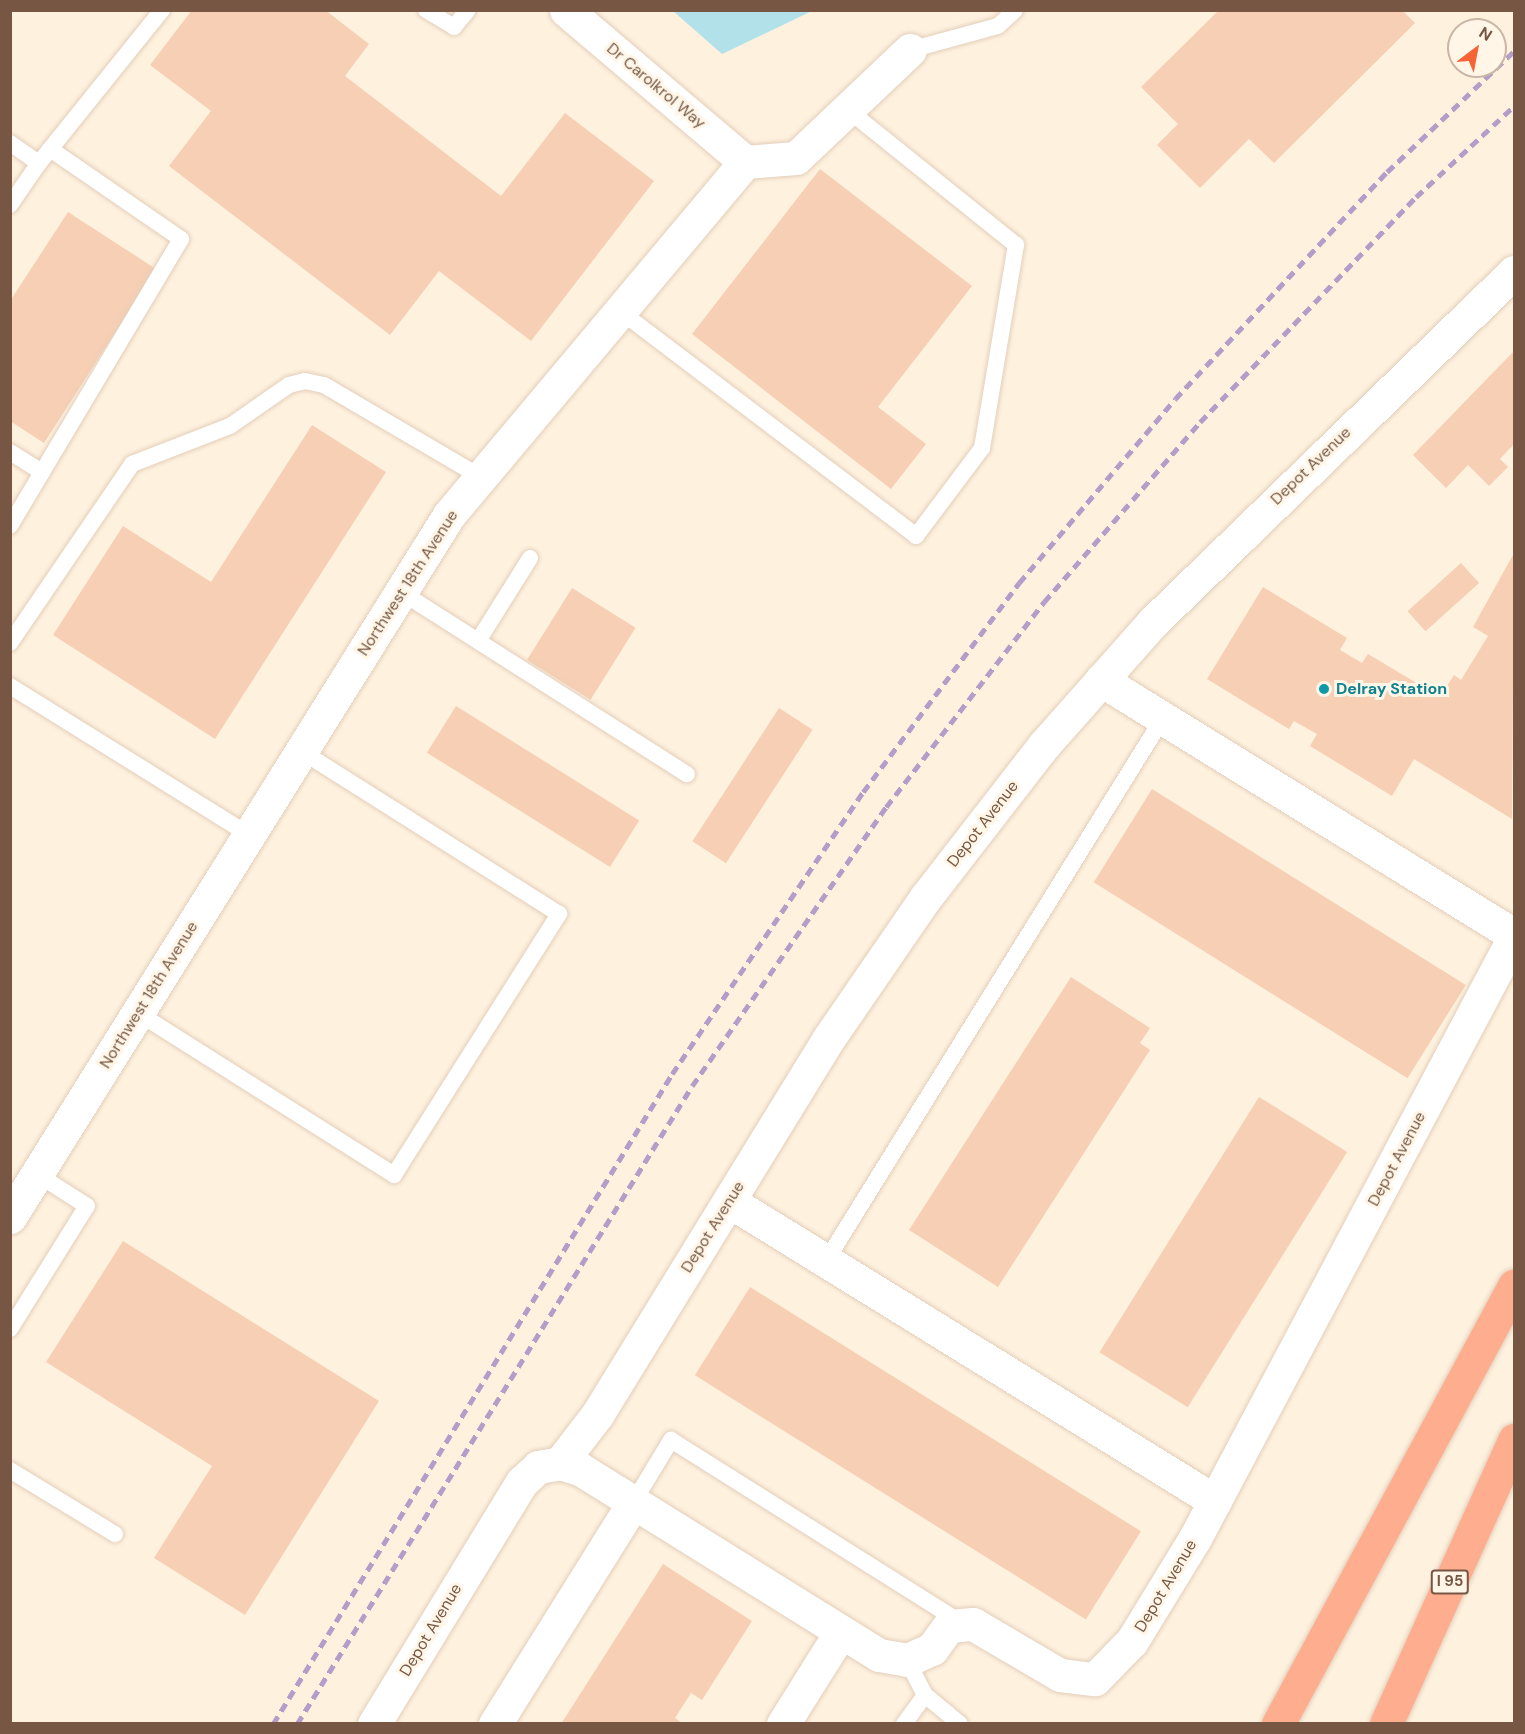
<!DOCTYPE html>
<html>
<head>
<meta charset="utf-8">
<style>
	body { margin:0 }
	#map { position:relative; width:1525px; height:1734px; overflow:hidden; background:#fef2df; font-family:"DM Sans",sans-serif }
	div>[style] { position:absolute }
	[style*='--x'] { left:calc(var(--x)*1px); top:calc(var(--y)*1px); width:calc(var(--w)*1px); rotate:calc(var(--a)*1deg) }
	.water>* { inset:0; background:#b2e1e9 }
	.building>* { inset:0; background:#f6cfb4; transform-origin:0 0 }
	.roads { filter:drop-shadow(0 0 2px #e3ceba) drop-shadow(0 0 2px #e3ceba) }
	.service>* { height:16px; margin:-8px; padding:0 8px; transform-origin:8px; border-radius:8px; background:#fff }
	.minor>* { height:33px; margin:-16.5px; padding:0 16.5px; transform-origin:16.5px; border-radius:16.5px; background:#fff }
	.motorway>* { height:33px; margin:-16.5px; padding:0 16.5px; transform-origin:16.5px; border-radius:16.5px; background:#ffad8f }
	.rail>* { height:4.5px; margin-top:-2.25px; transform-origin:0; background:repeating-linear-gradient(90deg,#b49dc8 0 9px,transparent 0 15px) }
	.dots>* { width:16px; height:16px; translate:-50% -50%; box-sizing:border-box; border:3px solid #fff6e7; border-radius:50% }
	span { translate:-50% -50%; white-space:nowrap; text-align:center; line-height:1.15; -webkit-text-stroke:6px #fff6e7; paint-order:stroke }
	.shield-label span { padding:2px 4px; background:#fff6e7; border:2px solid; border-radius:4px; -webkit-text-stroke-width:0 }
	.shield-label { font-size:15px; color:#775744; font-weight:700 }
	.street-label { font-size:16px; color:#775744 }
	.culture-label { font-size:16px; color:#0d838f; font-weight:700 }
	.left { translate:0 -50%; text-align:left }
	.frame { position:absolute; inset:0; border:12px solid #775744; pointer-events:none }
	.north { position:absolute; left:1447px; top:18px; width:60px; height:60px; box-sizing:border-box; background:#fff6e7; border:2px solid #c9b6a6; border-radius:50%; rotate:32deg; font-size:16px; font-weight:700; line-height:24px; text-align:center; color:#775744 }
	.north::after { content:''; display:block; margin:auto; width:21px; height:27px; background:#f56337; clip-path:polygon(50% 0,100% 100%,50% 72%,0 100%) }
</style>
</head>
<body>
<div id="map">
	<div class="water">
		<i style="clip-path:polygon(673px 11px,812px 11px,722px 54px)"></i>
	</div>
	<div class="building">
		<i style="clip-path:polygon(192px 10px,325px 10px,369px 44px,345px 76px,501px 196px,565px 113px,654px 181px,531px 341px,439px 271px,390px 335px,169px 166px,211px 111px,150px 65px)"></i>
		<i style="clip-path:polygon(1219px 10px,1402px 10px,1415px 23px,1274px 163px,1249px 139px,1200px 188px,1157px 145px,1178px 124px,1141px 87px)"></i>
		<i style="clip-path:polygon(820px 169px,972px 286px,878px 407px,926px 444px,891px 489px,692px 334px)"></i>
		<i style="clip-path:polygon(68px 212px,156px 269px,44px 443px,10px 421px,10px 301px)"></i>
		<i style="clip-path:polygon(1514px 351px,1514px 444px,1500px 459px,1508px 467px,1489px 486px,1468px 465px,1446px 488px,1413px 455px)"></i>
		<i style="clip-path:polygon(312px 425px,386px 472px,215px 739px,53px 635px,123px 526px,211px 582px)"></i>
		<i style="clip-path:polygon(1514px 553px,1512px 819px,1414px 759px,1392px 796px,1310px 746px,1317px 734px,1294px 721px,1289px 729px,1207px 679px,1263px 587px,1347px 638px,1340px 650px,1362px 663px,1368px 654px,1440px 697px,1454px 675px,1461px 680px,1488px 636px,1473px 627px)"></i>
		<i style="left:1461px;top:563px;width:27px;height:72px;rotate:48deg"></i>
		<i style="left:572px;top:588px;width:75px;height:85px;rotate:32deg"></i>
		<i style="left:456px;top:706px;width:216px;height:55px;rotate:32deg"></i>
		<i style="left:779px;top:708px;width:40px;height:159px;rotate:33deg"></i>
		<i style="left:1152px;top:789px;width:370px;height:110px;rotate:32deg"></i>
		<i style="clip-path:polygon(1071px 977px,1150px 1028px,1140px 1043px,1150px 1050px,998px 1287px,909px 1230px)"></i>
		<i style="left:1259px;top:1097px;width:104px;height:301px;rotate:32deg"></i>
		<i style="clip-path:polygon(123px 1241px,379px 1401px,245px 1615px,154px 1558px,212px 1466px,46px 1362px)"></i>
		<i style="left:750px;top:1287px;width:461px;height:104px;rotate:32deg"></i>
		<i style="clip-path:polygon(663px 1564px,752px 1621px,702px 1700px,691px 1693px,675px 1718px,684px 1724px,561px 1724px)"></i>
	</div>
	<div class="roads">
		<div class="service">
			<i style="--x:426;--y:10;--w:33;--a:31"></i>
			<i style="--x:454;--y:27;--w:22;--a:-51"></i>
			<i style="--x:910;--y:50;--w:91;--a:-15.3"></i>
			<i style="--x:998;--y:26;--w:23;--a:-43"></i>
			<i style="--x:10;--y:143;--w:35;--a:35"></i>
			<i style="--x:10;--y:205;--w:51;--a:-55.4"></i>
			<i style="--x:39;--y:163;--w:196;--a:-51.2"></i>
			<i style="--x:620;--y:311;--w:372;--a:37.2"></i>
			<i style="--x:916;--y:536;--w:110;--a:-53.1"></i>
			<i style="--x:982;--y:448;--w:206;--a:-80.5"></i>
			<i style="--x:1016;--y:245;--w:217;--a:-141.2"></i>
			<i style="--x:10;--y:452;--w:38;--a:32"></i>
			<i style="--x:10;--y:526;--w:334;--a:-59.2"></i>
			<i style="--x:181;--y:239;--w:159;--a:-145.5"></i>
			<i style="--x:401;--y:592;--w:339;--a:32.5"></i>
			<i style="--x:478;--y:641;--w:98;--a:-57.9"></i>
			<i style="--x:10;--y:643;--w:217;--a:-55.7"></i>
			<i style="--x:132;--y:464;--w:105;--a:-21.2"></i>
			<i style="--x:230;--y:426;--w:72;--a:-34.8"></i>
			<i style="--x:289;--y:385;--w:16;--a:-14"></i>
			<i style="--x:305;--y:381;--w:19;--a:12"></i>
			<i style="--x:324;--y:385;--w:182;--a:30.4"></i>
			<i style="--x:10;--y:686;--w:282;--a:31.9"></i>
			<i style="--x:138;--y:1013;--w:303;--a:32.3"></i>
			<i style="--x:394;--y:1175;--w:309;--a:-57.7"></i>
			<i style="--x:559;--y:914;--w:305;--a:-147.7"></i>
			<i style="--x:826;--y:1261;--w:639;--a:-58.18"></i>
			<i style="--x:10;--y:1329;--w:145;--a:-58"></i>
			<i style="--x:87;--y:1206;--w:59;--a:-147.4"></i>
			<i style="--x:10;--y:1470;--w:123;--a:31.4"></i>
			<i style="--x:633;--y:1503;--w:74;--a:-58.9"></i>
			<i style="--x:671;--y:1440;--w:344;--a:32.2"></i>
			<i style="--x:907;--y:1660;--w:39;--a:63"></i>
			<i style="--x:925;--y:1695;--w:45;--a:39.6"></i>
			<i style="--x:904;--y:1724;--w:36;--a:-54"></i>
		</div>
		<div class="minor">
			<i style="--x:566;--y:10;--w:235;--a:40.3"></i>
			<i style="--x:1101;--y:680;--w:485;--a:31.7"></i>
			<i style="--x:729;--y:1201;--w:571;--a:31.69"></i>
			<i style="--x:10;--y:1217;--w:828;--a:-57.98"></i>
			<i style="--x:449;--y:515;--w:461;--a:-50"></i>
			<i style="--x:745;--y:162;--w:51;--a:-4.5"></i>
			<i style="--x:796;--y:158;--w:157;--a:-43.5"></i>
			<i style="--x:560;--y:1463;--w:61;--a:-52.4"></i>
			<i style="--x:597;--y:1415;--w:443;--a:-58.4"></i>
			<i style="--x:829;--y:1038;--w:171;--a:-55.5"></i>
			<i style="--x:926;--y:897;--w:192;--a:-52.2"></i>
			<i style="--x:1044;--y:745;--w:164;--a:-48.5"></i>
			<i style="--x:1153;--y:622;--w:503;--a:-44.11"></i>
			<i style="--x:374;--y:1724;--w:284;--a:-58.6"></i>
			<i style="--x:522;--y:1482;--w:22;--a:-43"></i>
			<i style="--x:538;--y:1467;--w:22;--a:-10"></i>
			<i style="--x:560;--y:1463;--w:21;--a:17"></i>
			<i style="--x:580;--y:1469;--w:352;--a:31.9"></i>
			<i style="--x:879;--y:1655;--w:28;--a:10"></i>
			<i style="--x:907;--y:1660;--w:27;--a:-24"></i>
			<i style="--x:932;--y:1649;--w:29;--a:-54"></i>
			<i style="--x:949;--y:1626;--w:24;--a:-5"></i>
			<i style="--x:973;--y:1624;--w:101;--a:30.4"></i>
			<i style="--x:1060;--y:1675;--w:35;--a:7"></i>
			<i style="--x:1095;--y:1679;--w:53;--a:-45.8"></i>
			<i style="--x:1132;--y:1641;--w:119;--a:-58.5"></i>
			<i style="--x:1194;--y:1540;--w:683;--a:-62.05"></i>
			<i style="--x:495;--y:1724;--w:261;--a:-58"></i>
			<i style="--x:783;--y:1724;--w:107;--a:-57.9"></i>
		</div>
		<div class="motorway">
			<i style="--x:1278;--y:1724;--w:498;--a:-61.7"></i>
			<i style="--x:1386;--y:1724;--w:312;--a:-65.7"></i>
		</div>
	</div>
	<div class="rail">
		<i style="--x:273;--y:1724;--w:763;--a:-58.46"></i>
		<i style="--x:672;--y:1074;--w:341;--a:-55.9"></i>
		<i style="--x:863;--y:792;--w:261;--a:-53.3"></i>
		<i style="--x:1019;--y:583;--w:241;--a:-49.7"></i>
		<i style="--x:1175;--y:399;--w:311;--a:-47"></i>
		<i style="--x:1387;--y:172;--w:175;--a:-43.6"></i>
		<i style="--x:297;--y:1724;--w:750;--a:-58.24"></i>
		<i style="--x:692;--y:1086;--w:340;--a:-55.2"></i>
		<i style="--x:886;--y:807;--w:259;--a:-52.4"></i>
		<i style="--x:1044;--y:602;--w:238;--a:-49.1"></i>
		<i style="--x:1200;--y:422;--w:312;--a:-46.2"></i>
		<i style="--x:1416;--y:197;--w:134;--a:-42.9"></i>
	</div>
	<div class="dots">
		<i style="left:1324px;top:689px;background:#0f9aa8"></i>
	</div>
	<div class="shield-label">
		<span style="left:1450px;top:1582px">I 95</span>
	</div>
	<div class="street-label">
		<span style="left:656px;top:86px;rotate:40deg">Dr Carolkrol Way</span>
		<span style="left:1311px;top:466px;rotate:-44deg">Depot Avenue</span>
		<span style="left:408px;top:583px;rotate:-57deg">Northwest 18th Avenue</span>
		<span style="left:983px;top:824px;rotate:-52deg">Depot Avenue</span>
		<span style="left:149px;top:995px;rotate:-58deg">Northwest 18th Avenue</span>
		<span style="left:1397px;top:1159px;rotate:-62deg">Depot Avenue</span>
		<span style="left:713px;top:1227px;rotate:-58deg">Depot Avenue</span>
		<span style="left:1166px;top:1586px;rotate:-59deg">Depot Avenue</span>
		<span style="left:431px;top:1630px;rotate:-59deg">Depot Avenue</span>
	</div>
	<div class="culture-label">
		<span class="left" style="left:1336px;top:689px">Delray Station</span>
	</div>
	<div class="frame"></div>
	<div class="north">N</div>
</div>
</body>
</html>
